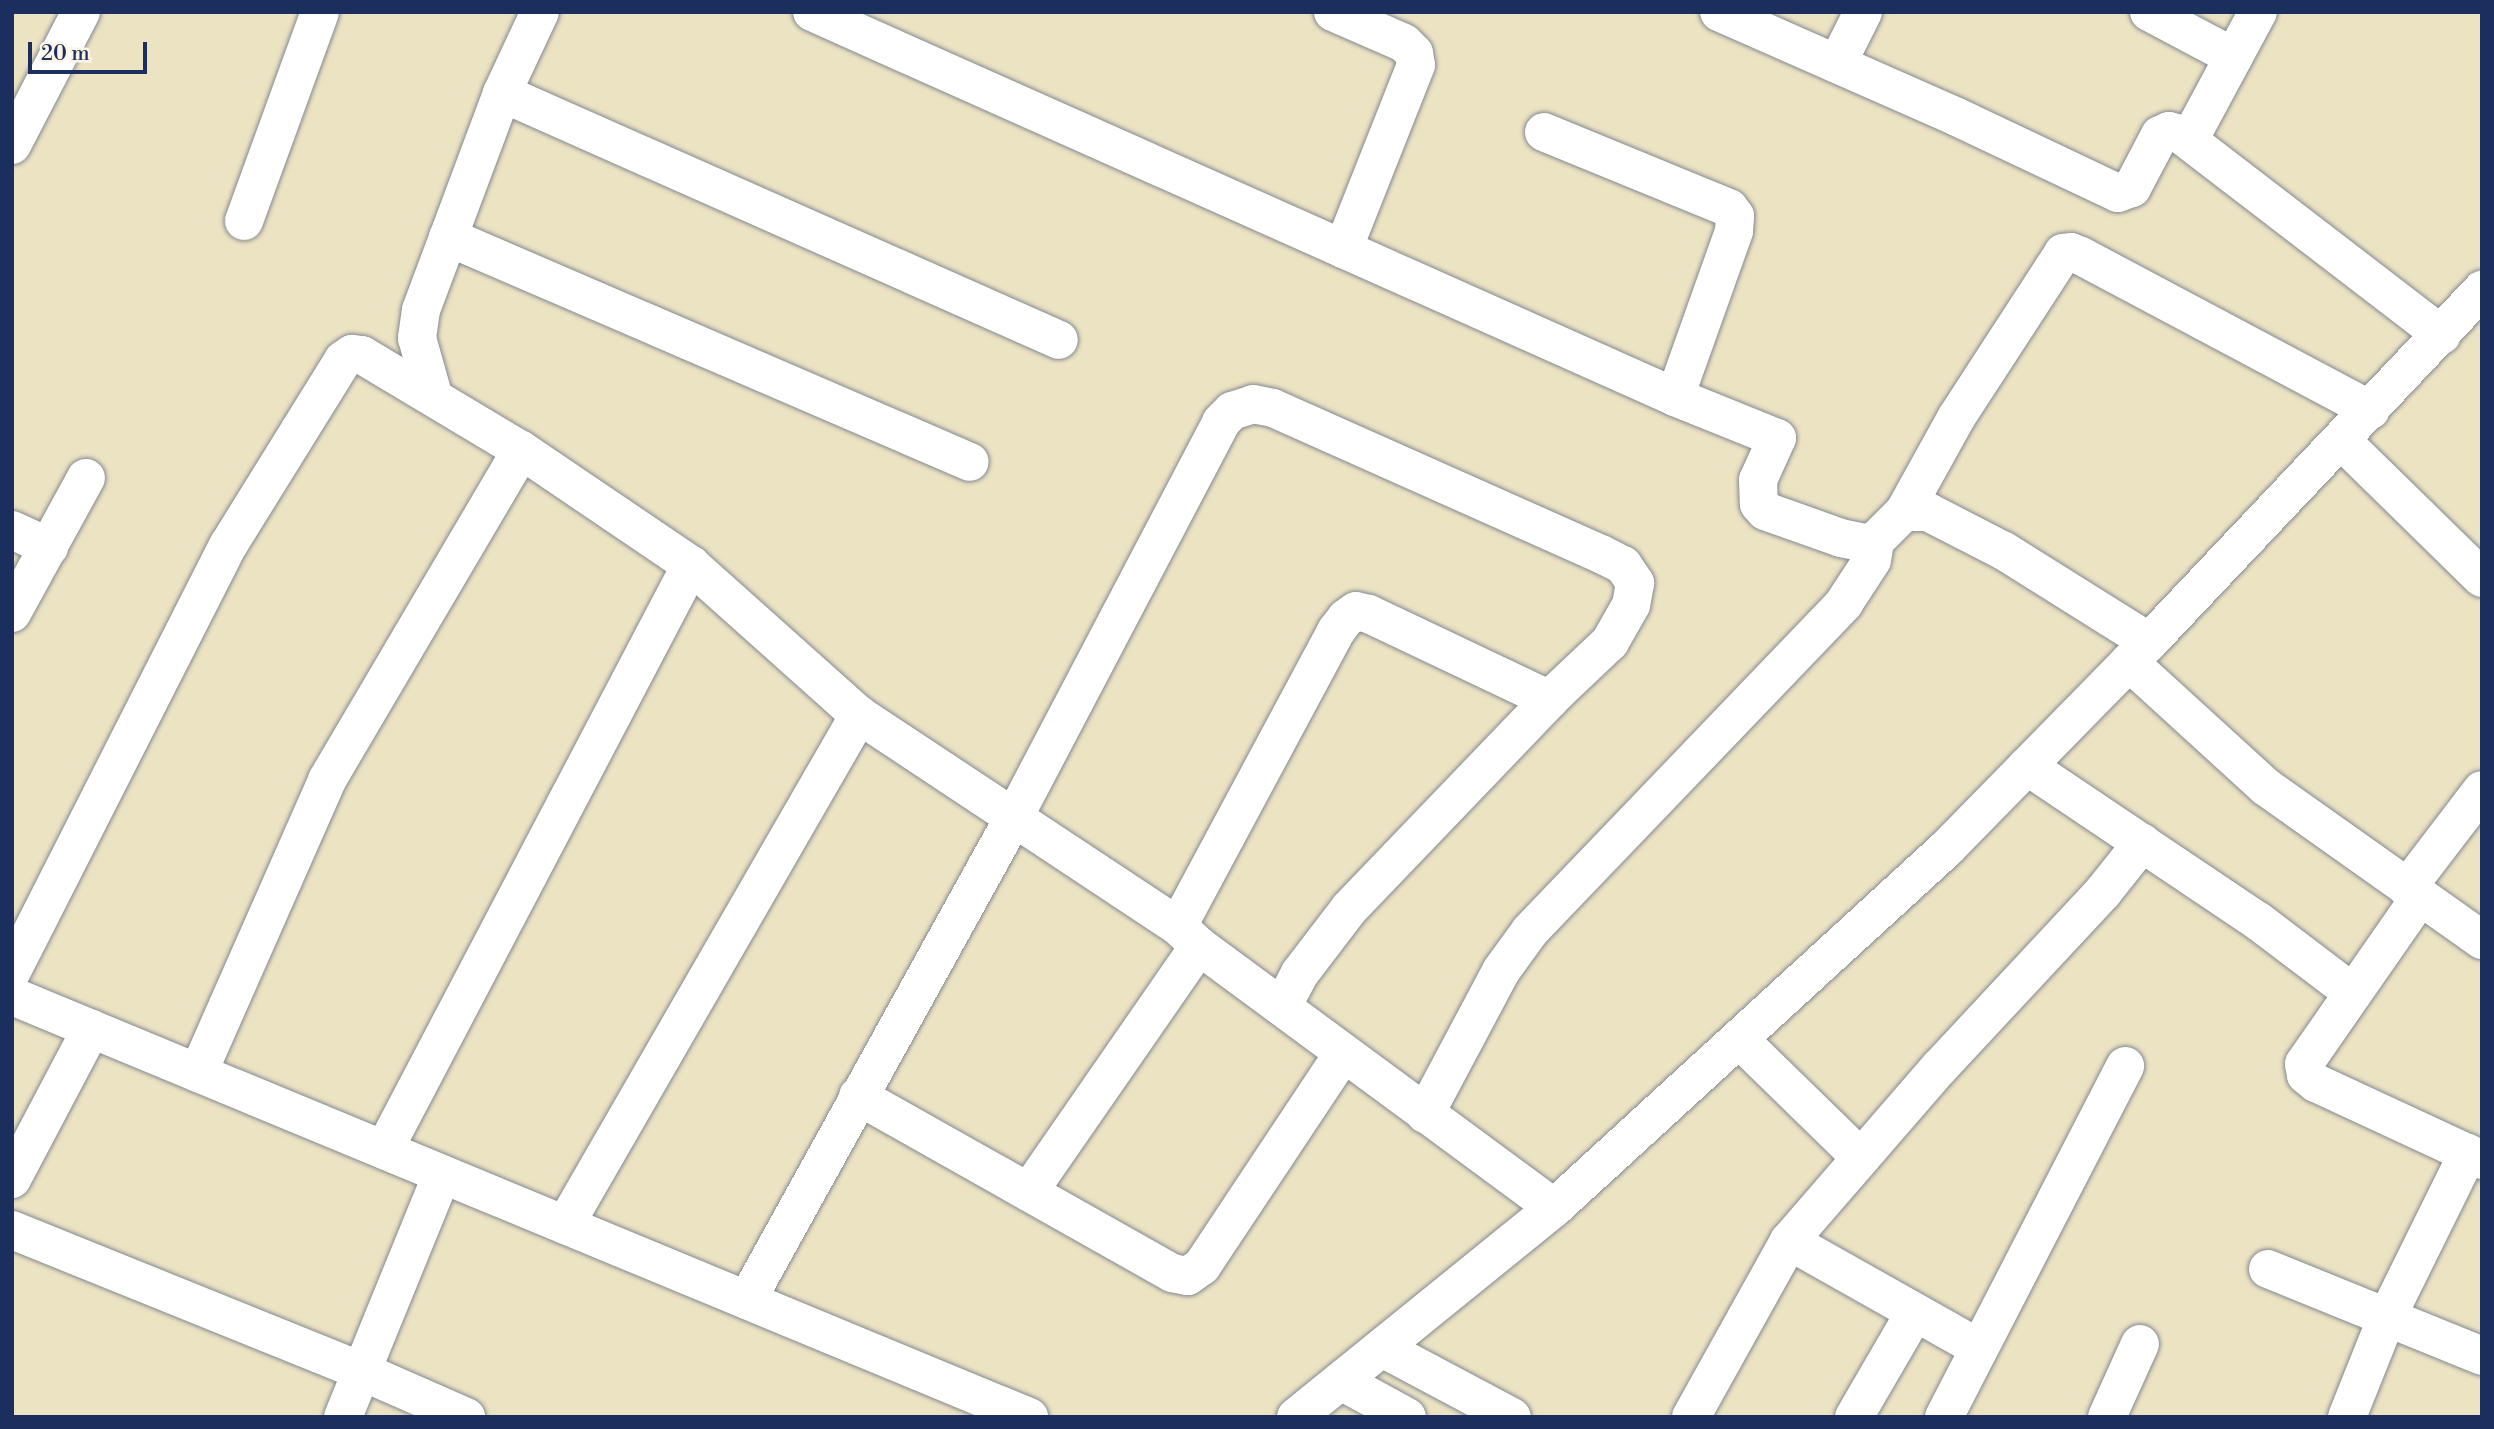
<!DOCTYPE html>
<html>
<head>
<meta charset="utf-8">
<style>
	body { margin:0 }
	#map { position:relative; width:2494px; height:1429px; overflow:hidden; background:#ece3c3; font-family:"Libre Bodoni",serif }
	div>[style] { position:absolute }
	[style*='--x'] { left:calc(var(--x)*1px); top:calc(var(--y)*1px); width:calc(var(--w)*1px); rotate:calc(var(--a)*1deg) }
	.roads { filter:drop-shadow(0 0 2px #848990) drop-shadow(0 0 2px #848990) }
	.minor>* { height:38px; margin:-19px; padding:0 19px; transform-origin:19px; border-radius:19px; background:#fff }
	span { translate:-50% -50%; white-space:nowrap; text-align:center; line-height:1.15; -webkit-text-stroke:6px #fcf5e5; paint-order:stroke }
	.frame { position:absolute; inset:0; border:14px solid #1b2f5e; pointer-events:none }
	.scale { position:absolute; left:28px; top:42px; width:119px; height:32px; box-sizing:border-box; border:4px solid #1b2f5e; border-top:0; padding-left:9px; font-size:21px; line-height:24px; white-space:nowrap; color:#1b2f5e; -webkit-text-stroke:5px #fcf5e5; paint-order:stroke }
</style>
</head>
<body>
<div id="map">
	<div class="roads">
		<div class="minor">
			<i style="--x:812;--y:12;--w:945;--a:24.04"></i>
			<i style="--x:1675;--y:397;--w:176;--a:-70.4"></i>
			<i style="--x:1734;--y:231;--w:15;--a:-86"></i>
			<i style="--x:1735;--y:216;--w:10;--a:-127"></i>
			<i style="--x:1729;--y:208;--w:200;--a:-157.7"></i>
			<i style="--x:1333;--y:12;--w:77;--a:23.6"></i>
			<i style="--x:1404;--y:43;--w:14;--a:45"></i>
			<i style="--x:1414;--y:53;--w:12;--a:81"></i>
			<i style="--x:1416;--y:65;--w:198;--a:111.6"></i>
			<i style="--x:1719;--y:12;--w:260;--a:23.8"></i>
			<i style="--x:1957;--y:117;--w:178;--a:25.3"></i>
			<i style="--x:2118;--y:193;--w:15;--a:-20"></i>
			<i style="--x:2132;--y:188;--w:60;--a:-62.2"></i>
			<i style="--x:2160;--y:135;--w:10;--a:-24"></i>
			<i style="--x:2169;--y:131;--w:11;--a:15"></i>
			<i style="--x:2180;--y:134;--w:330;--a:37.5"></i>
			<i style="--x:2149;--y:12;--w:96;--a:27.9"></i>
			<i style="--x:1837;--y:64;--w:58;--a:-63.4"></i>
			<i style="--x:502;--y:93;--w:609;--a:23.91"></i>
			<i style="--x:2189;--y:140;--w:145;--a:-61.7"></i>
			<i style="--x:12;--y:145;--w:150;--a:-62.6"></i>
			<i style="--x:244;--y:221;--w:222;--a:-70"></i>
			<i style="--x:448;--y:237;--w:568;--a:23.32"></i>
			<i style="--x:433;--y:395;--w:59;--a:-105.7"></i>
			<i style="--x:417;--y:338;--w:28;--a:-82"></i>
			<i style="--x:421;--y:310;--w:232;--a:-69.5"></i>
			<i style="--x:502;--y:93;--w:89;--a:-64.9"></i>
			<i style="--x:1675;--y:397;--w:110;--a:21.9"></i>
			<i style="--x:1777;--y:438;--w:46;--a:114.3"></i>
			<i style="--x:1758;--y:480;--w:24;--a:88"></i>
			<i style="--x:1759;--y:504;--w:9;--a:49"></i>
			<i style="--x:1765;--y:511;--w:81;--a:19.6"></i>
			<i style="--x:1841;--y:538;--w:25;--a:12"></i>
			<i style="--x:1865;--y:543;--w:10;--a:-11"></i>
			<i style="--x:1875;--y:541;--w:41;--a:-45"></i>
			<i style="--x:1904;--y:512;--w:24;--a:0"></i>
			<i style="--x:1928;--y:512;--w:85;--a:27.2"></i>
			<i style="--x:2004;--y:551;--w:171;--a:32.1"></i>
			<i style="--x:2341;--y:440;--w:197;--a:44.4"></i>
			<i style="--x:1904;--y:512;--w:107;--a:-61"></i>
			<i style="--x:1956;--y:418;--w:197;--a:-57"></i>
			<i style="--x:2063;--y:253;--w:8;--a:-7"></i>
			<i style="--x:2071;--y:252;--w:11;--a:22"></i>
			<i style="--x:2081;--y:256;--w:328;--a:28"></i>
			<i style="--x:12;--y:530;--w:41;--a:24.7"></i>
			<i style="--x:12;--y:613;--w:154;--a:-61.3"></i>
			<i style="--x:2129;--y:662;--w:185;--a:42.4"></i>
			<i style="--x:2266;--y:787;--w:265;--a:35.3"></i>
			<i style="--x:2027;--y:766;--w:278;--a:33.9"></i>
			<i style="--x:2258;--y:921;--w:119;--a:37.2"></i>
			<i style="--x:2407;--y:888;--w:123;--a:-52.6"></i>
			<i style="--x:2420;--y:897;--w:203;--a:124.8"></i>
			<i style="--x:2304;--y:1064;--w:11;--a:80"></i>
			<i style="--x:2306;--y:1075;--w:13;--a:39"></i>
			<i style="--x:2316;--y:1083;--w:183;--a:24.9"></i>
			<i style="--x:1178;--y:926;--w:335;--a:-61.8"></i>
			<i style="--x:1336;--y:631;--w:16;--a:-52"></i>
			<i style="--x:1346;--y:618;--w:12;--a:-35"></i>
			<i style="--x:1356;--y:611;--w:13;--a:13"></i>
			<i style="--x:1369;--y:614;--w:200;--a:25.4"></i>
			<i style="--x:12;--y:971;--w:479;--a:-63.1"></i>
			<i style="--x:229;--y:544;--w:216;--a:-58.2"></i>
			<i style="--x:343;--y:360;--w:11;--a:-34"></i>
			<i style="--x:352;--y:354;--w:10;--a:6"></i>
			<i style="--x:362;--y:355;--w:185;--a:30.9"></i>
			<i style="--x:521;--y:450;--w:205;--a:34.1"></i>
			<i style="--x:691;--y:565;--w:225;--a:41.8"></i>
			<i style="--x:859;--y:715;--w:382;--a:33.5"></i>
			<i style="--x:1178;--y:926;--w:29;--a:44"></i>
			<i style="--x:1199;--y:946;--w:441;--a:36.4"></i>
			<i style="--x:12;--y:996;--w:1101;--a:22.49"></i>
			<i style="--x:1739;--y:1039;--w:170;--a:44.3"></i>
			<i style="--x:198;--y:1073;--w:320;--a:-66.2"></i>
			<i style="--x:327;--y:780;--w:383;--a:-59.5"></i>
			<i style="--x:858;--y:1096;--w:360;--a:29.4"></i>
			<i style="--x:1172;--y:1273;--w:16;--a:11"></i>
			<i style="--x:1188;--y:1276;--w:17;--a:-36"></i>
			<i style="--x:1202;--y:1266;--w:255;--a:-56.4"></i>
			<i style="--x:1425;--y:1114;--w:162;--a:-62"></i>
			<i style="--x:1501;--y:971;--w:49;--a:-54.1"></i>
			<i style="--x:1530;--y:931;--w:454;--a:-46.2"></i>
			<i style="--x:1844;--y:603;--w:51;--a:-56.9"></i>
			<i style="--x:1872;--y:560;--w:19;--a:-81"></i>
			<i style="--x:384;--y:1150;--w:661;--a:-62.31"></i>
			<i style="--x:12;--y:1179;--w:170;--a:-62.2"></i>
			<i style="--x:1030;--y:1190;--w:297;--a:-55.3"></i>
			<i style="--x:565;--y:1225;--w:589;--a:-60.04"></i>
			<i style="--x:12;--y:1230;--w:376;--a:22"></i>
			<i style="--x:361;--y:1371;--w:115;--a:23.7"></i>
			<i style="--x:1789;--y:1241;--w:218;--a:29.4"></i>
			<i style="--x:2268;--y:1269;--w:231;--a:22.1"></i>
			<i style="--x:747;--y:1300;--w:550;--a:-61.06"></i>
			<i style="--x:1013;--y:819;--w:448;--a:-62.3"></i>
			<i style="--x:1221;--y:422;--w:16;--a:-45"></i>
			<i style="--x:1232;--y:411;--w:22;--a:-18"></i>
			<i style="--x:1253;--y:404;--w:20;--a:11"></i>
			<i style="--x:1273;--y:408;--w:359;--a:24"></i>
			<i style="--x:1601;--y:554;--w:25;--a:27"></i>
			<i style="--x:1623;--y:565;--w:22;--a:56"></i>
			<i style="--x:1635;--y:583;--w:22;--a:100"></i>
			<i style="--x:1631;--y:605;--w:43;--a:119.6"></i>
			<i style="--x:1610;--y:642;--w:74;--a:136.6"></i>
			<i style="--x:1556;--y:693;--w:299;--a:133.8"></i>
			<i style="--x:1349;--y:909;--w:81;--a:127.4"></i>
			<i style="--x:1300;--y:973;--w:38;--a:118"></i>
			<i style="--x:1382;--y:1348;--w:147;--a:28"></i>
			<i style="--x:1341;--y:1381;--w:75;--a:28.6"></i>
			<i style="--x:343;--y:1417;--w:262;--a:-67.8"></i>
			<i style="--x:1296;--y:1417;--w:332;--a:-39"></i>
			<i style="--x:1554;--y:1208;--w:533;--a:-42.49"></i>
			<i style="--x:1947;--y:848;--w:289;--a:-45.6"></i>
			<i style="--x:2149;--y:642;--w:485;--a:-46.6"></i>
			<i style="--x:1691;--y:1417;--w:201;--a:-60.9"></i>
			<i style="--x:1789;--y:1241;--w:229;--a:-49.1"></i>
			<i style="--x:1939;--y:1068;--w:241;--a:-47"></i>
			<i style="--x:2103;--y:892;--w:63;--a:-51.5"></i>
			<i style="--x:1854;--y:1417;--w:121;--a:-59.8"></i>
			<i style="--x:1944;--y:1417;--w:395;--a:-62.7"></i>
			<i style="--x:2107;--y:1417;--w:80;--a:-65.7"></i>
			<i style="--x:2347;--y:1417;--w:108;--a:-68.2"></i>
			<i style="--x:2387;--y:1317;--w:183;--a:-63.7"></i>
		</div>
	</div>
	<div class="frame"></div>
	<div class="scale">20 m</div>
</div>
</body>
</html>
